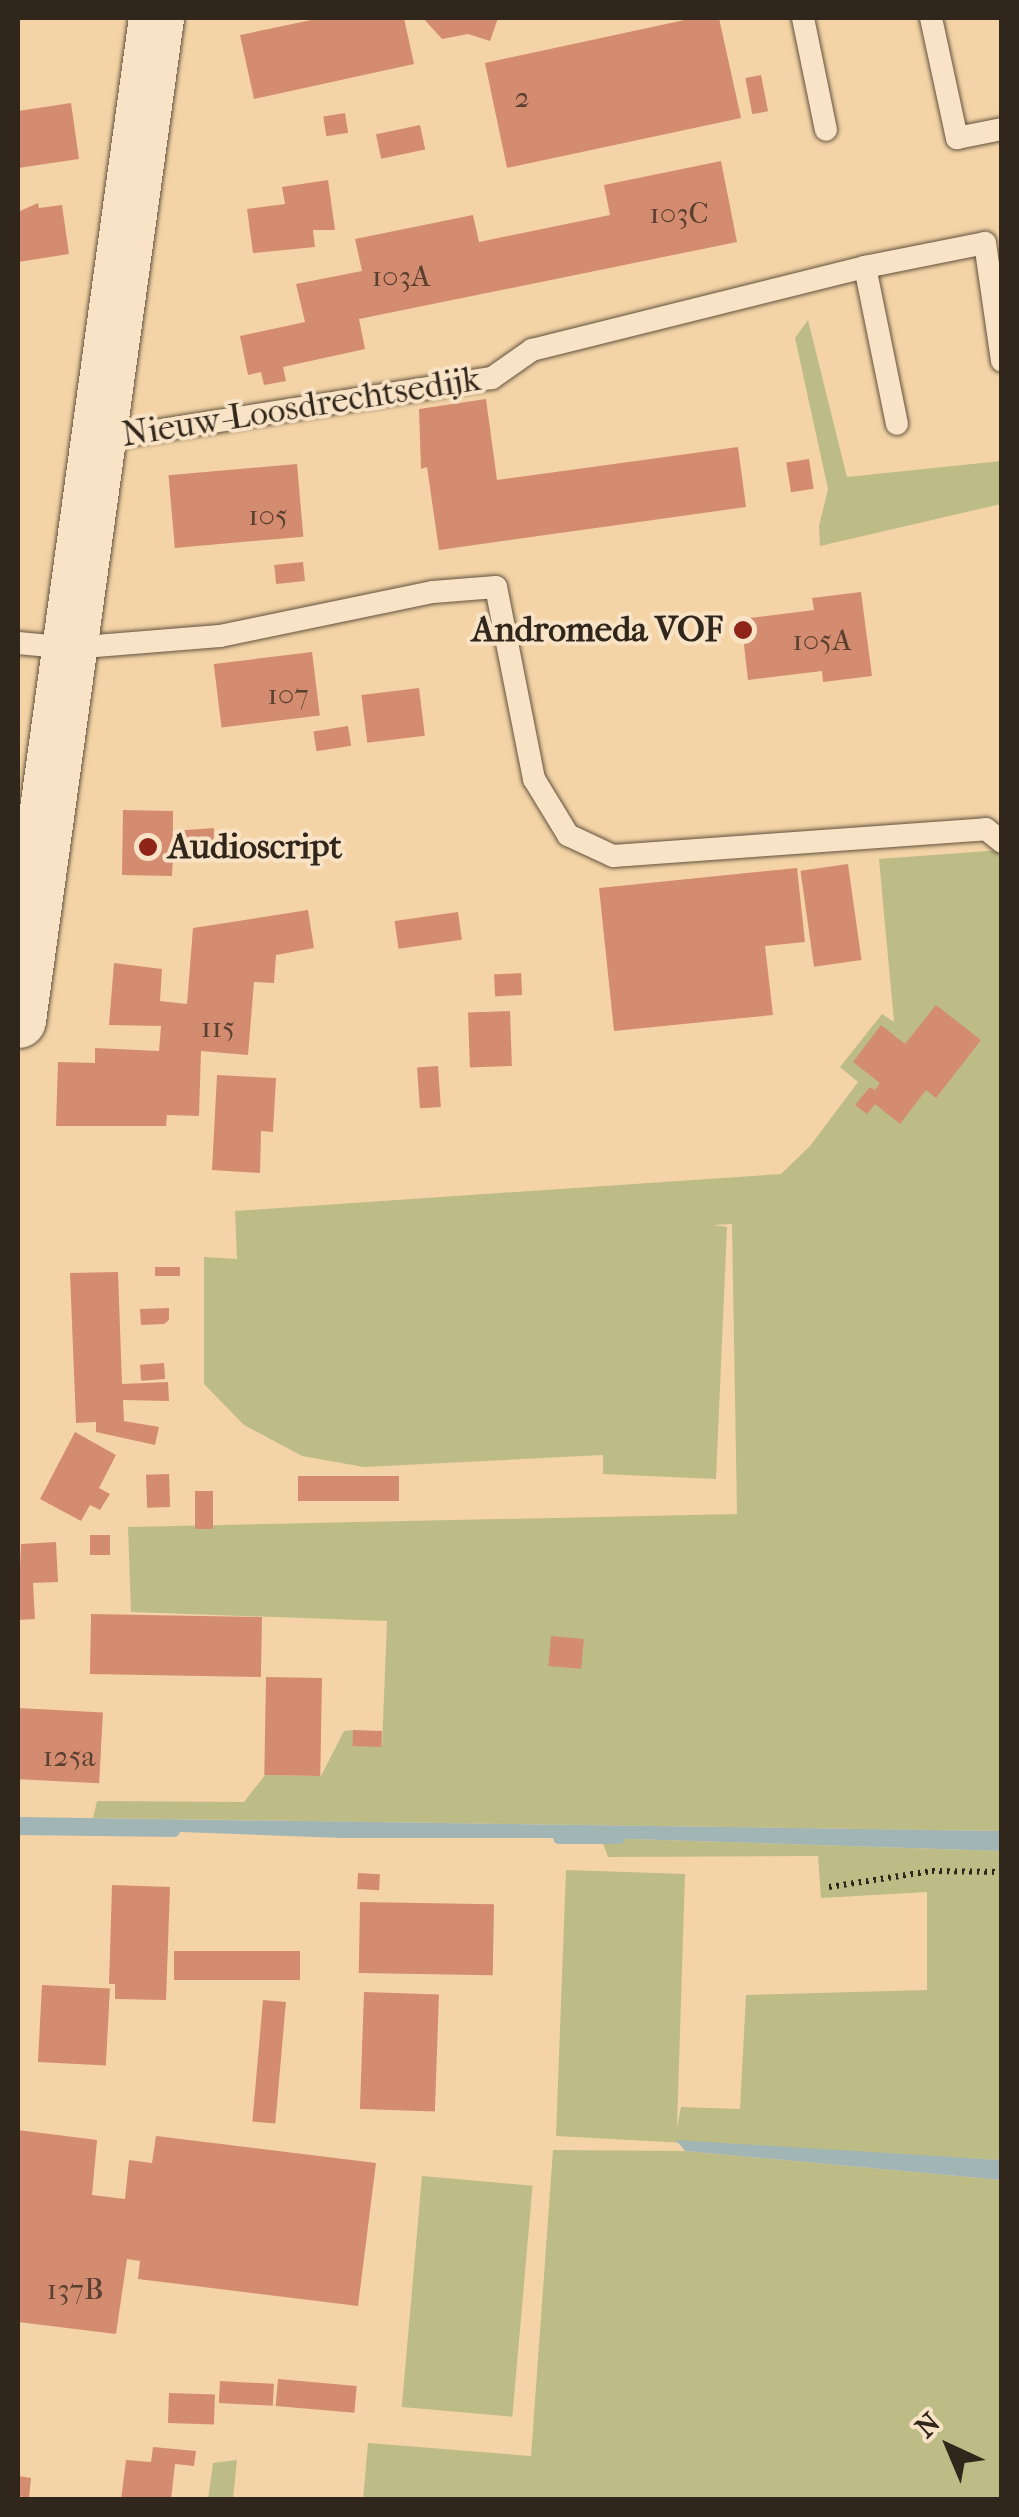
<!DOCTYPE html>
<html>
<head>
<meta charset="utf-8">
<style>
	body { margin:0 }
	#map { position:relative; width:1019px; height:2517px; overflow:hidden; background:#f4d4a7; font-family:"IM FELL French Canon",serif }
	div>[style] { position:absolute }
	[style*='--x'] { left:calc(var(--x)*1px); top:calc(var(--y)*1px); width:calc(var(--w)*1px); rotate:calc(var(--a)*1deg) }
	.green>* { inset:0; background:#bdbc86; transform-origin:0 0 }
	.water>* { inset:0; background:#a1b5b4 }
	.stream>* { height:12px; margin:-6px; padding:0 6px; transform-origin:6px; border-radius:6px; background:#a1b5b4 }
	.building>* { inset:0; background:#d48c70; transform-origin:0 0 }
	.path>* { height:6px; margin-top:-3px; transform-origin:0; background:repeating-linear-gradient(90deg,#31261b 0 2.5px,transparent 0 7.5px) }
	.roads { filter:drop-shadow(0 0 2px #62523e) drop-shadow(0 0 2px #62523e) }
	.service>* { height:22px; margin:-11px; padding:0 11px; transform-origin:11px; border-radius:11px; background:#f8e3c6 }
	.tertiary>* { height:55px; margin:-27.5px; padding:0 27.5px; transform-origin:27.5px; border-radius:27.5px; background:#f8e3c6 }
	.dots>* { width:28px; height:28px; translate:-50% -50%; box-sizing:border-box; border:5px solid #f8e3c6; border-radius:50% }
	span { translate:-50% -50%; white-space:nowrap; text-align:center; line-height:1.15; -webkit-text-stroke:8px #f8e3c6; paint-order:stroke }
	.number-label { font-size:30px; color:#5a4030 }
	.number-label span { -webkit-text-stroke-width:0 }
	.street-label { font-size:35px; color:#31261b }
	.poi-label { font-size:35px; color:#31261b; font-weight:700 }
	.right { translate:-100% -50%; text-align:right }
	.left { translate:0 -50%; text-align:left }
	.frame { position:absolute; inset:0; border:20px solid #31261b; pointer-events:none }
	.north { position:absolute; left:899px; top:2397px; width:100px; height:100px; -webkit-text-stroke:8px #f8e3c6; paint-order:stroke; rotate:316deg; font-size:28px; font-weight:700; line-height:40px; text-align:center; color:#31261b }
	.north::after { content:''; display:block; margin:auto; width:35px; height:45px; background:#31261b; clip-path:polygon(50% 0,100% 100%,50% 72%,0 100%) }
</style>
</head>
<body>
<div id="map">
	<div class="green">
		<i style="clip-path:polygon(808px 320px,847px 477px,1001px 461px,1001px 504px,820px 546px,819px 526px,828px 489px,795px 338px)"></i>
		<i style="clip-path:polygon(1001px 850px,1001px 1831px,93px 1818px,97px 1801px,244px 1802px,265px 1775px,321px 1776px,344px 1731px,353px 1730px,354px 1746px,382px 1746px,387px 1621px,131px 1612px,128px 1527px,737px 1514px,732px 1224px,714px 1225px,727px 1227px,716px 1479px,603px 1474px,603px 1455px,364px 1467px,302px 1456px,244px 1425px,204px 1384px,204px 1257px,237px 1259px,235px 1211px,781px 1174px,810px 1146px,858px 1082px,840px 1067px,882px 1014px,894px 1022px,879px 859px)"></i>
		<i style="clip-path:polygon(601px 1838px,1001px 1851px,1001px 2160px,556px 2136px,566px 1870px,685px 1874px,677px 2127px,681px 2107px,740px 2109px,746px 1995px,927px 1990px,927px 1892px,821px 1898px,818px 1856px,608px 1857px)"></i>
		<i style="clip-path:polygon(553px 2150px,685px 2151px,1001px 2180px,1001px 2499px,363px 2499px,368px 2443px,531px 2456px)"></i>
		<i style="left:422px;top:2176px;width:111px;height:232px;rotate:5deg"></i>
		<i style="clip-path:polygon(237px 2460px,233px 2499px,208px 2499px,213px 2463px)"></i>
	</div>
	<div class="water">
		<i style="clip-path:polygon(18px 1817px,1001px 1831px,1002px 1851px,601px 1838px,342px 1838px,18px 1826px)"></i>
		<i style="clip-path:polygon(676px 2140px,1001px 2160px,1001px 2180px,685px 2151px)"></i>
	</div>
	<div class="stream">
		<i style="--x:18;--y:1829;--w:156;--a:0.7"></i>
		<i style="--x:559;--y:1838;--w:60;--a:0"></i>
	</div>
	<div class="building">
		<i style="clip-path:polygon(321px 18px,404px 18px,414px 64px,254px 99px,240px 35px)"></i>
		<i style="clip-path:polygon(423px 18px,498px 18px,490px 41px,468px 34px,442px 39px)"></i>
		<i style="clip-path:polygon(694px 18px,719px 18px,741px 118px,507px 168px,485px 63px)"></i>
		<i style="left:761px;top:75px;width:37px;height:16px;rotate:79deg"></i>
		<i style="clip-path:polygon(71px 103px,79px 159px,18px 168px,18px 111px)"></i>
		<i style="left:345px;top:113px;width:20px;height:22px;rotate:81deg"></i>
		<i style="left:420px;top:125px;width:25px;height:45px;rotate:78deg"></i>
		<i style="clip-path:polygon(721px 161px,737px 242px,359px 319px,365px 349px,283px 367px,286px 381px,264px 385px,261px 372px,248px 375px,240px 336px,305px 322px,296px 284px,362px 271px,355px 239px,473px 215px,479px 242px,610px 215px,604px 185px)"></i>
		<i style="clip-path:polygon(328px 180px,335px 230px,313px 230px,315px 247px,253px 253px,247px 209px,285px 204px,282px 187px)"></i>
		<i style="clip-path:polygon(38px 203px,39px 208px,62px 205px,69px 254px,18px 262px,18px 212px)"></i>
		<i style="clip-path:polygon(486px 399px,497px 480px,738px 447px,746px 507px,439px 550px,427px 467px,421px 469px,419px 409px)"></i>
		<i style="left:809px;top:459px;width:30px;height:23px;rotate:81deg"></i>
		<i style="left:297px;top:464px;width:73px;height:129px;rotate:85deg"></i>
		<i style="left:303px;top:562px;width:19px;height:29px;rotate:84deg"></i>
		<i style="clip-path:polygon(861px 592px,872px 676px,823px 682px,822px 671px,748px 680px,741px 619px,814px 610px,812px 598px)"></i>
		<i style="left:312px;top:652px;width:64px;height:99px;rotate:83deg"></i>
		<i style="left:419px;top:688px;width:48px;height:58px;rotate:83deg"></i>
		<i style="left:348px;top:726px;width:20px;height:35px;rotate:81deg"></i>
		<i style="clip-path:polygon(123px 810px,173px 811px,173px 831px,214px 828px,213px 858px,173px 856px,172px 876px,122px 875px)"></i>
		<i style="left:848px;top:864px;width:97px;height:48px;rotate:82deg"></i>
		<i style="clip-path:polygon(797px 868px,805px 942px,765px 946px,773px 1015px,614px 1031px,599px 888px)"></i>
		<i style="clip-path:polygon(308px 910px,314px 948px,276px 955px,274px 983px,254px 982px,248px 1055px,201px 1051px,199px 1116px,167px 1115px,166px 1126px,56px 1126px,58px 1062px,95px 1063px,95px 1048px,159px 1051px,161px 1026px,109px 1025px,114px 963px,162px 969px,160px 1001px,187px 1004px,193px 928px)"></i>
		<i style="left:458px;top:912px;width:28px;height:64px;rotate:82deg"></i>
		<i style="left:521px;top:973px;width:22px;height:27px;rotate:87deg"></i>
		<i style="clip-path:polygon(936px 1005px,981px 1040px,936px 1098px,926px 1090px,900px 1124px,875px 1104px,867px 1114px,855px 1105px,870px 1087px,875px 1090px,880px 1083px,853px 1062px,881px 1025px,905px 1044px)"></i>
		<i style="left:510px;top:1011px;width:55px;height:42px;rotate:88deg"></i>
		<i style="left:438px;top:1066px;width:41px;height:21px;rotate:86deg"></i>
		<i style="clip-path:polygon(217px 1075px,276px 1078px,273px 1132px,261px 1131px,260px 1173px,212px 1170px)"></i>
		<i style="left:180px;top:1267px;width:9px;height:25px;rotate:90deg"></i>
		<i style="clip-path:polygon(118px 1272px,122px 1384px,168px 1382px,169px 1401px,123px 1400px,124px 1421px,159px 1427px,155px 1445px,96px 1432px,96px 1422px,76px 1423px,70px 1273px)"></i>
		<i style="clip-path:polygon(169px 1308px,169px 1320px,164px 1324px,141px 1325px,140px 1309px)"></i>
		<i style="left:164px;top:1363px;width:16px;height:24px;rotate:86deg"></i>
		<i style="clip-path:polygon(75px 1432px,116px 1455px,99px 1488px,110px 1494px,100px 1510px,90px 1505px,81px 1521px,40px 1499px)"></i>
		<i style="left:169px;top:1474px;width:33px;height:23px;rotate:88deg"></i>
		<i style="left:399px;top:1476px;width:25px;height:101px;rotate:90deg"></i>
		<i style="left:195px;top:1491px;width:18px;height:38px"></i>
		<i style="left:110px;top:1535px;width:20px;height:20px;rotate:90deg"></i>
		<i style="clip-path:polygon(56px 1542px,58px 1582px,33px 1583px,35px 1619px,18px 1620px,21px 1544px)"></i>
		<i style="left:91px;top:1614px;width:171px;height:60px;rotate:1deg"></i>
		<i style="left:551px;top:1636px;width:33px;height:30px;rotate:5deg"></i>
		<i style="left:266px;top:1677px;width:56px;height:98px;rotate:1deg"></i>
		<i style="left:18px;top:1708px;width:85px;height:71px;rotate:3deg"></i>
		<i style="left:353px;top:1730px;width:29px;height:16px;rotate:2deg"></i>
		<i style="left:358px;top:1873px;width:22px;height:16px;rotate:3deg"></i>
		<i style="clip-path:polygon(112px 1885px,170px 1887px,166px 2000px,115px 1999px,115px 1984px,109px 1984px)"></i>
		<i style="left:360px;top:1902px;width:134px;height:71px;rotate:1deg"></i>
		<i style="left:300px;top:1951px;width:29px;height:126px;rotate:90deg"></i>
		<i style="left:42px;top:1985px;width:68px;height:77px;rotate:3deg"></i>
		<i style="left:364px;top:1992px;width:75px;height:117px;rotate:2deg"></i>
		<i style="left:263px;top:2000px;width:23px;height:122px;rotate:5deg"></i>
		<i style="clip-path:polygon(18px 2130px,97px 2140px,92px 2195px,125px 2199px,129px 2160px,152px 2163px,156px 2136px,376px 2163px,358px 2306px,138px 2279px,140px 2261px,127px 2259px,116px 2334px,18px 2322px)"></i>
		<i style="left:278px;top:2379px;width:79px;height:27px;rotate:5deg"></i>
		<i style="left:220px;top:2381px;width:54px;height:22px;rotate:3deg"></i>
		<i style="left:169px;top:2393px;width:46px;height:30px;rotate:2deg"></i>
		<i style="clip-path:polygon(153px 2447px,196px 2451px,194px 2466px,175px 2464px,171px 2500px,121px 2500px,126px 2460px,151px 2462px)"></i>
		<i style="clip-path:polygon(18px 2476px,31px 2478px,29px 2498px,18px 2496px)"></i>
	</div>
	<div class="path">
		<i style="--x:829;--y:1887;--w:104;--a:-8.8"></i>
		<i style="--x:932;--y:1871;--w:70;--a:0.8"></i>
	</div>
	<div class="roads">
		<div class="service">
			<i style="--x:803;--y:18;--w:114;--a:78.4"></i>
			<i style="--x:931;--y:18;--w:123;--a:77.8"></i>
			<i style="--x:957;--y:138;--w:46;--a:-11.3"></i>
			<i style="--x:865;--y:267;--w:122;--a:-11.3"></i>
			<i style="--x:985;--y:243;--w:119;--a:81.8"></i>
			<i style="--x:99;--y:440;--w:398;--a:-9"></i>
			<i style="--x:492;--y:378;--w:49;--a:-35"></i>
			<i style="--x:532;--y:350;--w:343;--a:-14"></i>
			<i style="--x:865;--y:267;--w:160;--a:78.5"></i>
			<i style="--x:18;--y:643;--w:53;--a:5.4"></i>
			<i style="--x:71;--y:648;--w:149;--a:-4.6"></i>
			<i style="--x:220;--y:636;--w:217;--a:-11.7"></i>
			<i style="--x:433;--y:592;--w:63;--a:-4.5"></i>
			<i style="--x:496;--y:587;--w:196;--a:78.8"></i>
			<i style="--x:534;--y:779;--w:66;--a:58.7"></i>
			<i style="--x:568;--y:835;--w:50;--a:25"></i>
			<i style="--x:613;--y:856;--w:374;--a:-4.1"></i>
			<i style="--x:986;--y:829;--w:21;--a:39"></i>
		</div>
		<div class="tertiary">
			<i style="--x:18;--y:1020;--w:1011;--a:-82.16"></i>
		</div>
	</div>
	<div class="dots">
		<i style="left:743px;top:630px;background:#8f2418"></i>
		<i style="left:148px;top:847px;background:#8f2418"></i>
	</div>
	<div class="number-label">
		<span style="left:522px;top:98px">2</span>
		<span style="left:679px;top:214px">103C</span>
		<span style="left:401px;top:277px">103A</span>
		<span style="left:268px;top:516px">105</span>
		<span style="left:822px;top:641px">105A</span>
		<span style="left:288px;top:695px">107</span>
		<span style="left:218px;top:1028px">115</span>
		<span style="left:69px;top:1757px">125a</span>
		<span style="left:75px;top:2290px">137B</span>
	</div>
	<div class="street-label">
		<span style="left:301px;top:407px;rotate:-9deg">Nieuw-Loosdrechtsedijk</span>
	</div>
	<div class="poi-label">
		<span class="right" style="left:723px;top:630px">Andromeda VOF</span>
		<span class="left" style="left:168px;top:847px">Audioscript</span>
	</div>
	<div class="frame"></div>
	<div class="north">N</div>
</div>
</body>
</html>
